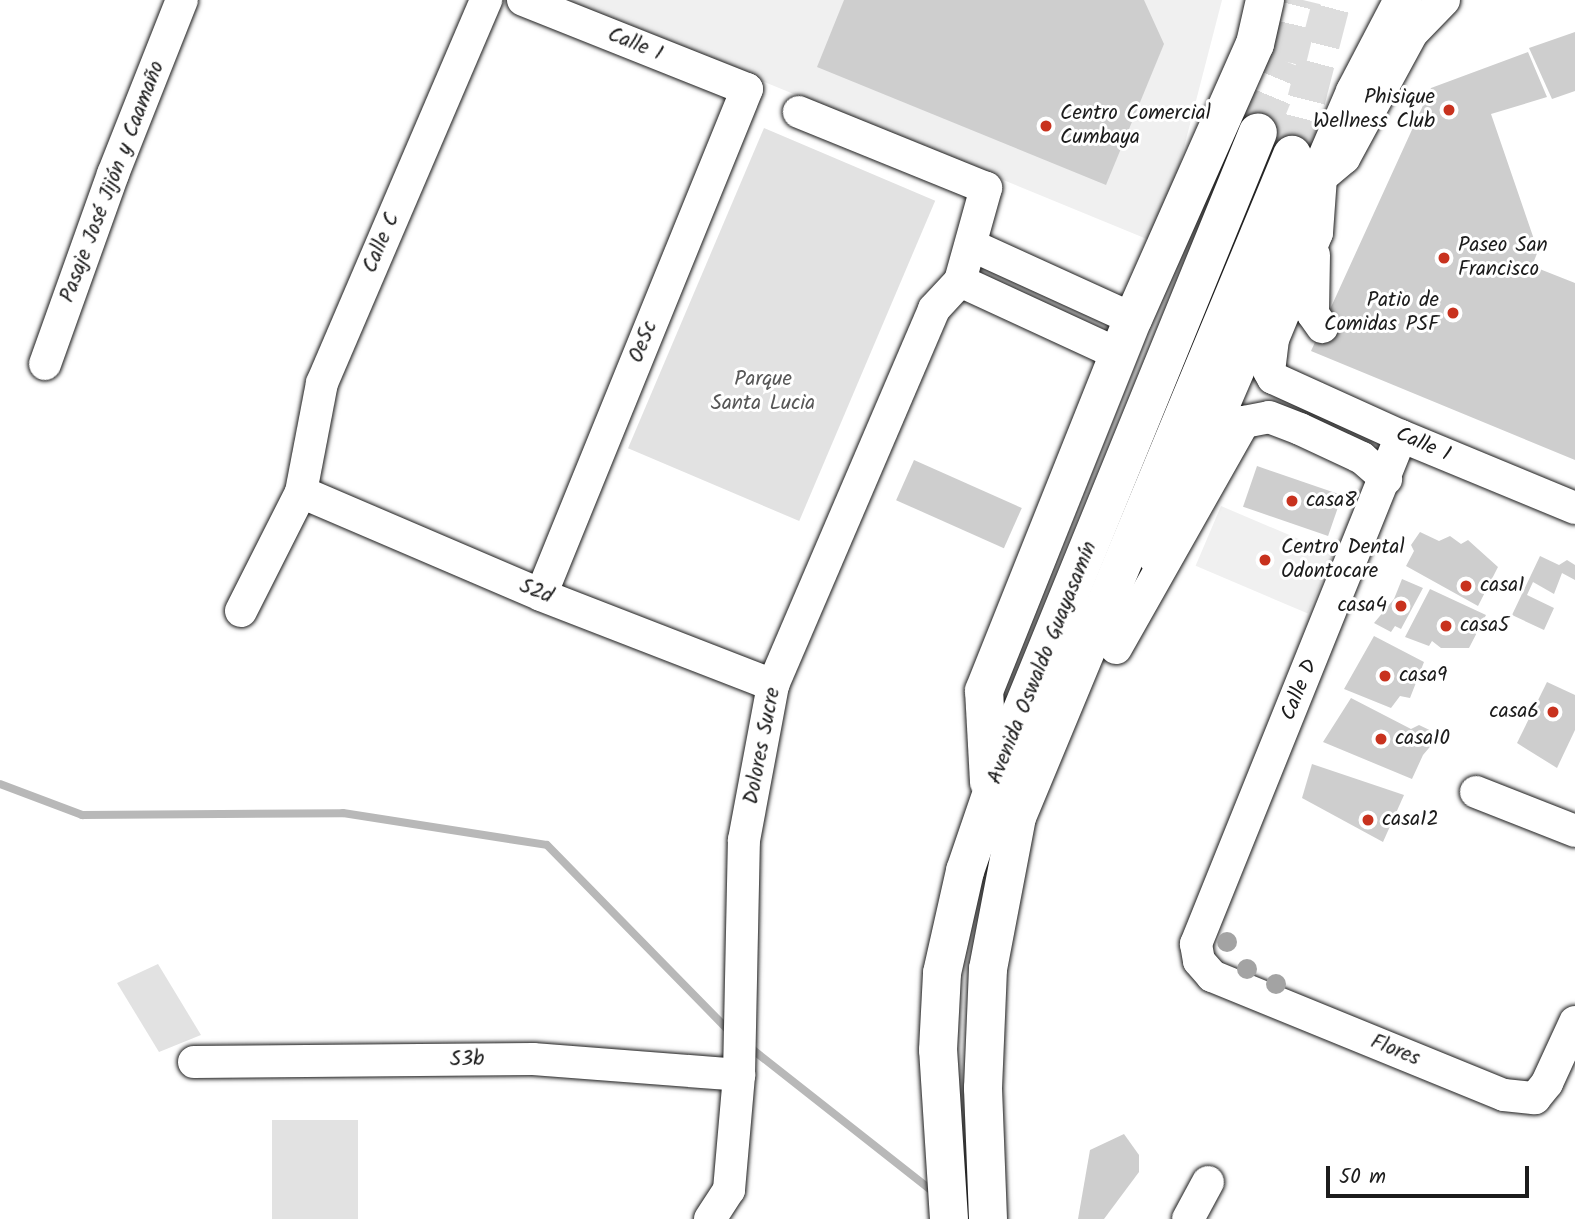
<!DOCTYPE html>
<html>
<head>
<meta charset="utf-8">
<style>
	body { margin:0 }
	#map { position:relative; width:1575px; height:1219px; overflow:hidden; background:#fff; font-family:Kalam,sans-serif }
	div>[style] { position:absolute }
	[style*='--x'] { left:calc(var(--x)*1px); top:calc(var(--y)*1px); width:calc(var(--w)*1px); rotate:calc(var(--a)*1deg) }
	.built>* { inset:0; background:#f0f0f0; transform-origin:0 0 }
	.green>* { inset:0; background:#e2e2e2; transform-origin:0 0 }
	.stream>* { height:8px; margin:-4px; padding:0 4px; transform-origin:4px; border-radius:4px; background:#b8b8b8 }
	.building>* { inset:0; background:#cecece; transform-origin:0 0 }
	.major-tunnel>* { height:38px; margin-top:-19px; transform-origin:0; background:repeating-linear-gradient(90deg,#ddd 0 38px,transparent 0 57px) }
	.roads { filter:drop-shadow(0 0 2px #1c1c1c) drop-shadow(0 0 2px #1c1c1c) }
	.minor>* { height:32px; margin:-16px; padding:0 16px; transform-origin:16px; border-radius:16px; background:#fff }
	.major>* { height:38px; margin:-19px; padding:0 19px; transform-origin:19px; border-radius:19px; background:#fff }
	.trees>* { width:20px; height:20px; margin:-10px; border-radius:50%; background:#a3a3a3 }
	.dots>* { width:19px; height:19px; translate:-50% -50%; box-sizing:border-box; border:4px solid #fff; border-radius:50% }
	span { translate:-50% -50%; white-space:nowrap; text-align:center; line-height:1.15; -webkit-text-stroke:6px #fff; paint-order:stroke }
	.street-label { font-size:21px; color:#1c1c1c }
	.poi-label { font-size:21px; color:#1c1c1c }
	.right { translate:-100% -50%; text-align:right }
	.left { translate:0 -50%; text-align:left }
	.park-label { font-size:21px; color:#575757 }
	.scale { position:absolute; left:1326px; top:1166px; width:203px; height:32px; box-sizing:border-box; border:4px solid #1c1c1c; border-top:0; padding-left:9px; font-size:21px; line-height:24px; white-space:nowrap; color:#1c1c1c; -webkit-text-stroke:5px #fff; paint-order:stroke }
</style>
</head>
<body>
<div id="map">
	<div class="built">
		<i style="clip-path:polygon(565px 0,1222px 0,1159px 244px)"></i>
		<i style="left:1221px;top:506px;width:122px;height:65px;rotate:23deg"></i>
	</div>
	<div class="green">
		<i style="left:764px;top:128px;width:186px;height:348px;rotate:23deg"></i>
		<i style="clip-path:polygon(158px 964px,201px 1035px,159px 1052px,117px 983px)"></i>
		<i style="left:272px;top:1120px;width:86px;height:99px"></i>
	</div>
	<div class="stream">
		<i style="--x:0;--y:784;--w:88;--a:20.7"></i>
		<i style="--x:82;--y:815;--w:261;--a:-0.4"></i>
		<i style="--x:343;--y:813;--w:206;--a:8.9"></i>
		<i style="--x:547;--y:845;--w:264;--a:45.6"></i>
		<i style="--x:748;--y:1046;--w:239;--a:38.2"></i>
	</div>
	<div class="building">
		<i style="clip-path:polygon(844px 0,1144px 0,1164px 44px,1106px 185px,817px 67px)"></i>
		<i style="clip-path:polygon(1575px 32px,1575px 91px,1552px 99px,1529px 48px)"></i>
		<i style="clip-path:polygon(1528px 52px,1547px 97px,1491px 114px,1538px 251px,1532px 266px,1575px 283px,1575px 460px,1311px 351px,1431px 88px)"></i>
		<i style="left:914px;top:460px;width:118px;height:44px;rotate:24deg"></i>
		<i style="left:1257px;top:466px;width:90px;height:43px;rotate:19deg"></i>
		<i style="clip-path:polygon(1420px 532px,1439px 541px,1450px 536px,1461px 544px,1468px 540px,1498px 567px,1478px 606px,1406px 566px,1414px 551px,1411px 545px)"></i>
		<i style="clip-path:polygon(1540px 556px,1559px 565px,1567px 560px,1575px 565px,1575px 580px,1562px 573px,1554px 594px,1533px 582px,1527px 595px,1554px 608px,1544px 630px,1512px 615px)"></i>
		<i style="clip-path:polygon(1402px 579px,1423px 588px,1401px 629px,1395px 626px,1391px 632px,1374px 623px,1394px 599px)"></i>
		<i style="clip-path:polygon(1430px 589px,1486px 615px,1469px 648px,1441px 648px,1432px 641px,1429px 646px,1405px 637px)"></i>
		<i style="clip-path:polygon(1374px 636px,1424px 662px,1410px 698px,1400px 696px,1391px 708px,1344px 689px)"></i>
		<i style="clip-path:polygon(1547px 682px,1575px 695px,1575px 730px,1557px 768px,1517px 743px)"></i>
		<i style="clip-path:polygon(1351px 698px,1411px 729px,1419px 725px,1440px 735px,1423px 755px,1412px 779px,1323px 742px)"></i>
		<i style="clip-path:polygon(1312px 764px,1404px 795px,1383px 842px,1302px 798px)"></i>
		<i style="clip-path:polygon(1124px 1134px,1139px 1155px,1139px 1172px,1104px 1219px,1078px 1219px,1090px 1150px)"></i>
	</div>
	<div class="major-tunnel">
		<i style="--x:1258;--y:132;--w:76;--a:-67.5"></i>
		<i style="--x:1287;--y:62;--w:64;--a:-76.4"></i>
		<i style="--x:1292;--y:155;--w:160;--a:-75.5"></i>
	</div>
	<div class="roads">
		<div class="minor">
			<i style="--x:523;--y:0;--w:241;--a:21.7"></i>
			<i style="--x:747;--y:89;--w:546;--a:112.15"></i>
			<i style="--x:1444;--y:0;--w:46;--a:134.1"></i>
			<i style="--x:1412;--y:33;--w:142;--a:118.5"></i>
			<i style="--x:1344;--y:158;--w:30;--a:140"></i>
			<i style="--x:1321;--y:177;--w:56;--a:94.1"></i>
			<i style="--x:1317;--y:233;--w:115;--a:112.5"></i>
			<i style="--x:1273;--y:339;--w:32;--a:97"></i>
			<i style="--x:1269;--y:371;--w:8;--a:60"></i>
			<i style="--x:1273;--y:378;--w:141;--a:24.4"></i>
			<i style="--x:1401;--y:436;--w:188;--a:22.5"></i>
			<i style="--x:973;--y:246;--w:176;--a:24.5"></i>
			<i style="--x:1314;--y:255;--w:59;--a:91"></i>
			<i style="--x:1313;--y:314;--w:16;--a:55"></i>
			<i style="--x:960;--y:281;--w:176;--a:24.8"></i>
			<i style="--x:45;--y:364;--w:202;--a:-70.3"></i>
			<i style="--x:113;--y:174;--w:187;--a:-68.4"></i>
			<i style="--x:1401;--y:436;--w:548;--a:111.98"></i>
			<i style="--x:1196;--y:944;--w:17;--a:80"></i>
			<i style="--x:1199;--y:961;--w:20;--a:49"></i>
			<i style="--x:1212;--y:976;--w:315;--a:22.2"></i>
			<i style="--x:1504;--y:1095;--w:31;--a:6"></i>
			<i style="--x:1535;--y:1098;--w:19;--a:-51"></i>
			<i style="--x:1547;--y:1083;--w:67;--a:-65.3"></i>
			<i style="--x:301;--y:492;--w:261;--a:23.2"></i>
			<i style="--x:541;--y:595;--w:249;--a:21.2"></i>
			<i style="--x:241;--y:611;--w:133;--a:-63.2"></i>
			<i style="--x:301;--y:492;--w:111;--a:-79.1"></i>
			<i style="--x:322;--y:383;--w:417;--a:-66.8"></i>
			<i style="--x:1116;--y:648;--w:260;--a:-60.5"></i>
			<i style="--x:1244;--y:422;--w:25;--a:-11"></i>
			<i style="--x:1269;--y:417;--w:33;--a:21"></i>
			<i style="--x:1300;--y:429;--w:68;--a:25.1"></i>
			<i style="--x:1362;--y:458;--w:32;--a:41"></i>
			<i style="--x:1476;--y:792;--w:106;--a:21.5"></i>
			<i style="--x:194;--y:1062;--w:339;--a:-0.5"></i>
			<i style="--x:533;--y:1059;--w:207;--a:4.4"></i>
			<i style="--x:710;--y:1219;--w:35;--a:-57"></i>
			<i style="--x:729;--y:1190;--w:115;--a:-85"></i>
			<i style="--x:739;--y:1075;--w:235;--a:-88.8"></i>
			<i style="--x:744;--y:840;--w:158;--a:-79.4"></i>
			<i style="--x:773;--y:685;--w:409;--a:-66.8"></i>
			<i style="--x:934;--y:309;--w:38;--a:-47"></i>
			<i style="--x:960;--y:281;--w:97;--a:-74.4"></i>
			<i style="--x:986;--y:188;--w:202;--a:-157.9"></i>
			<i style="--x:1188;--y:1219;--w:42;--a:-61.6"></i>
		</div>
		<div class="major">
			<i style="--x:1156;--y:555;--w:504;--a:-66.74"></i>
			<i style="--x:1355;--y:92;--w:104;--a:-62.4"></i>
			<i style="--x:989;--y:782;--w:91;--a:-93.1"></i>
			<i style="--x:984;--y:691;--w:401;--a:-68.2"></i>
			<i style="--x:1133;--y:319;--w:301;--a:-66.1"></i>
			<i style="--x:1255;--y:44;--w:45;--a:-77.2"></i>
			<i style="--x:949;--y:1219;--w:169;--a:-93.7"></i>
			<i style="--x:938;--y:1050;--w:77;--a:-87"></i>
			<i style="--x:942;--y:973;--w:105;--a:-77.3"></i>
			<i style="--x:965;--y:871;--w:142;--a:-71.1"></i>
			<i style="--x:1011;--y:737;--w:653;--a:-67.79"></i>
			<i style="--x:988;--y:1219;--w:131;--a:-92.2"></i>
			<i style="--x:983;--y:1088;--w:119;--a:-87.6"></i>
			<i style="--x:988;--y:969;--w:155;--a:-79.2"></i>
			<i style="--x:1017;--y:817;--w:717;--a:-67.44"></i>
		</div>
	</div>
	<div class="trees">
		<i style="left:1227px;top:942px"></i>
		<i style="left:1247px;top:969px"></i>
		<i style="left:1276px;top:984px"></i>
	</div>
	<div class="dots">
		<i style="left:1449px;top:110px;background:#c8321e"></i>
		<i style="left:1046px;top:126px;background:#c8321e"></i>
		<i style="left:1444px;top:258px;background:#c8321e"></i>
		<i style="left:1453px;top:313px;background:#c8321e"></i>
		<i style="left:1292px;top:501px;background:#c8321e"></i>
		<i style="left:1265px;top:560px;background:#c8321e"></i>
		<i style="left:1466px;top:586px;background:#c8321e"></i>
		<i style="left:1401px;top:606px;background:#c8321e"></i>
		<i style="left:1446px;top:626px;background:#c8321e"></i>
		<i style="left:1385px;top:676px;background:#c8321e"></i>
		<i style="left:1553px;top:712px;background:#c8321e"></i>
		<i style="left:1381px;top:739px;background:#c8321e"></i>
		<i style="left:1368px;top:820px;background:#c8321e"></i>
	</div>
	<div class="street-label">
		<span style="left:635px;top:45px;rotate:22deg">Calle 1</span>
		<span style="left:113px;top:182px;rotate:-69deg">Pasaje José Jijón y Caamaño</span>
		<span style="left:382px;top:243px;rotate:-67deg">Calle C</span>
		<span style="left:644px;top:342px;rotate:-68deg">Oe5c</span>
		<span style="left:1423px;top:445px;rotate:23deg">Calle 1</span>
		<span style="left:536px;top:592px;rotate:22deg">S2d</span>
		<span style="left:1043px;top:663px;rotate:-68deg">Avenida Oswaldo Guayasamín</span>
		<span style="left:1300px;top:690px;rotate:-68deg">Calle D</span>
		<span style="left:763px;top:746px;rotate:-79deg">Dolores Sucre</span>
		<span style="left:1395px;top:1051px;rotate:22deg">Flores</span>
		<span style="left:467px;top:1060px;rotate:-1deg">S3b</span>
	</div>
	<div class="poi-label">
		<span class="right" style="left:1435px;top:110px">Phisique<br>Wellness Club</span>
		<span class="left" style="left:1060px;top:126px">Centro Comercial<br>Cumbaya</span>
		<span class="left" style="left:1458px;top:258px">Paseo San<br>Francisco</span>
		<span class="right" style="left:1439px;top:313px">Patio de<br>Comidas PSF</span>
		<span class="left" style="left:1306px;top:501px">casa8</span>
		<span class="left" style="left:1281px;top:560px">Centro Dental<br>Odontocare</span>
		<span class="left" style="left:1480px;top:586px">casa1</span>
		<span class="right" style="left:1387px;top:606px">casa4</span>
		<span class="left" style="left:1460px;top:626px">casa5</span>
		<span class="left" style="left:1399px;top:676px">casa9</span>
		<span class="right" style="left:1539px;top:712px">casa6</span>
		<span class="left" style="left:1395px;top:739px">casa10</span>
		<span class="left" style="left:1382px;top:820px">casa12</span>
	</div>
	<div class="park-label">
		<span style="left:763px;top:392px">Parque<br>Santa Lucia</span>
	</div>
	<div class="scale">50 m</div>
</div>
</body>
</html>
